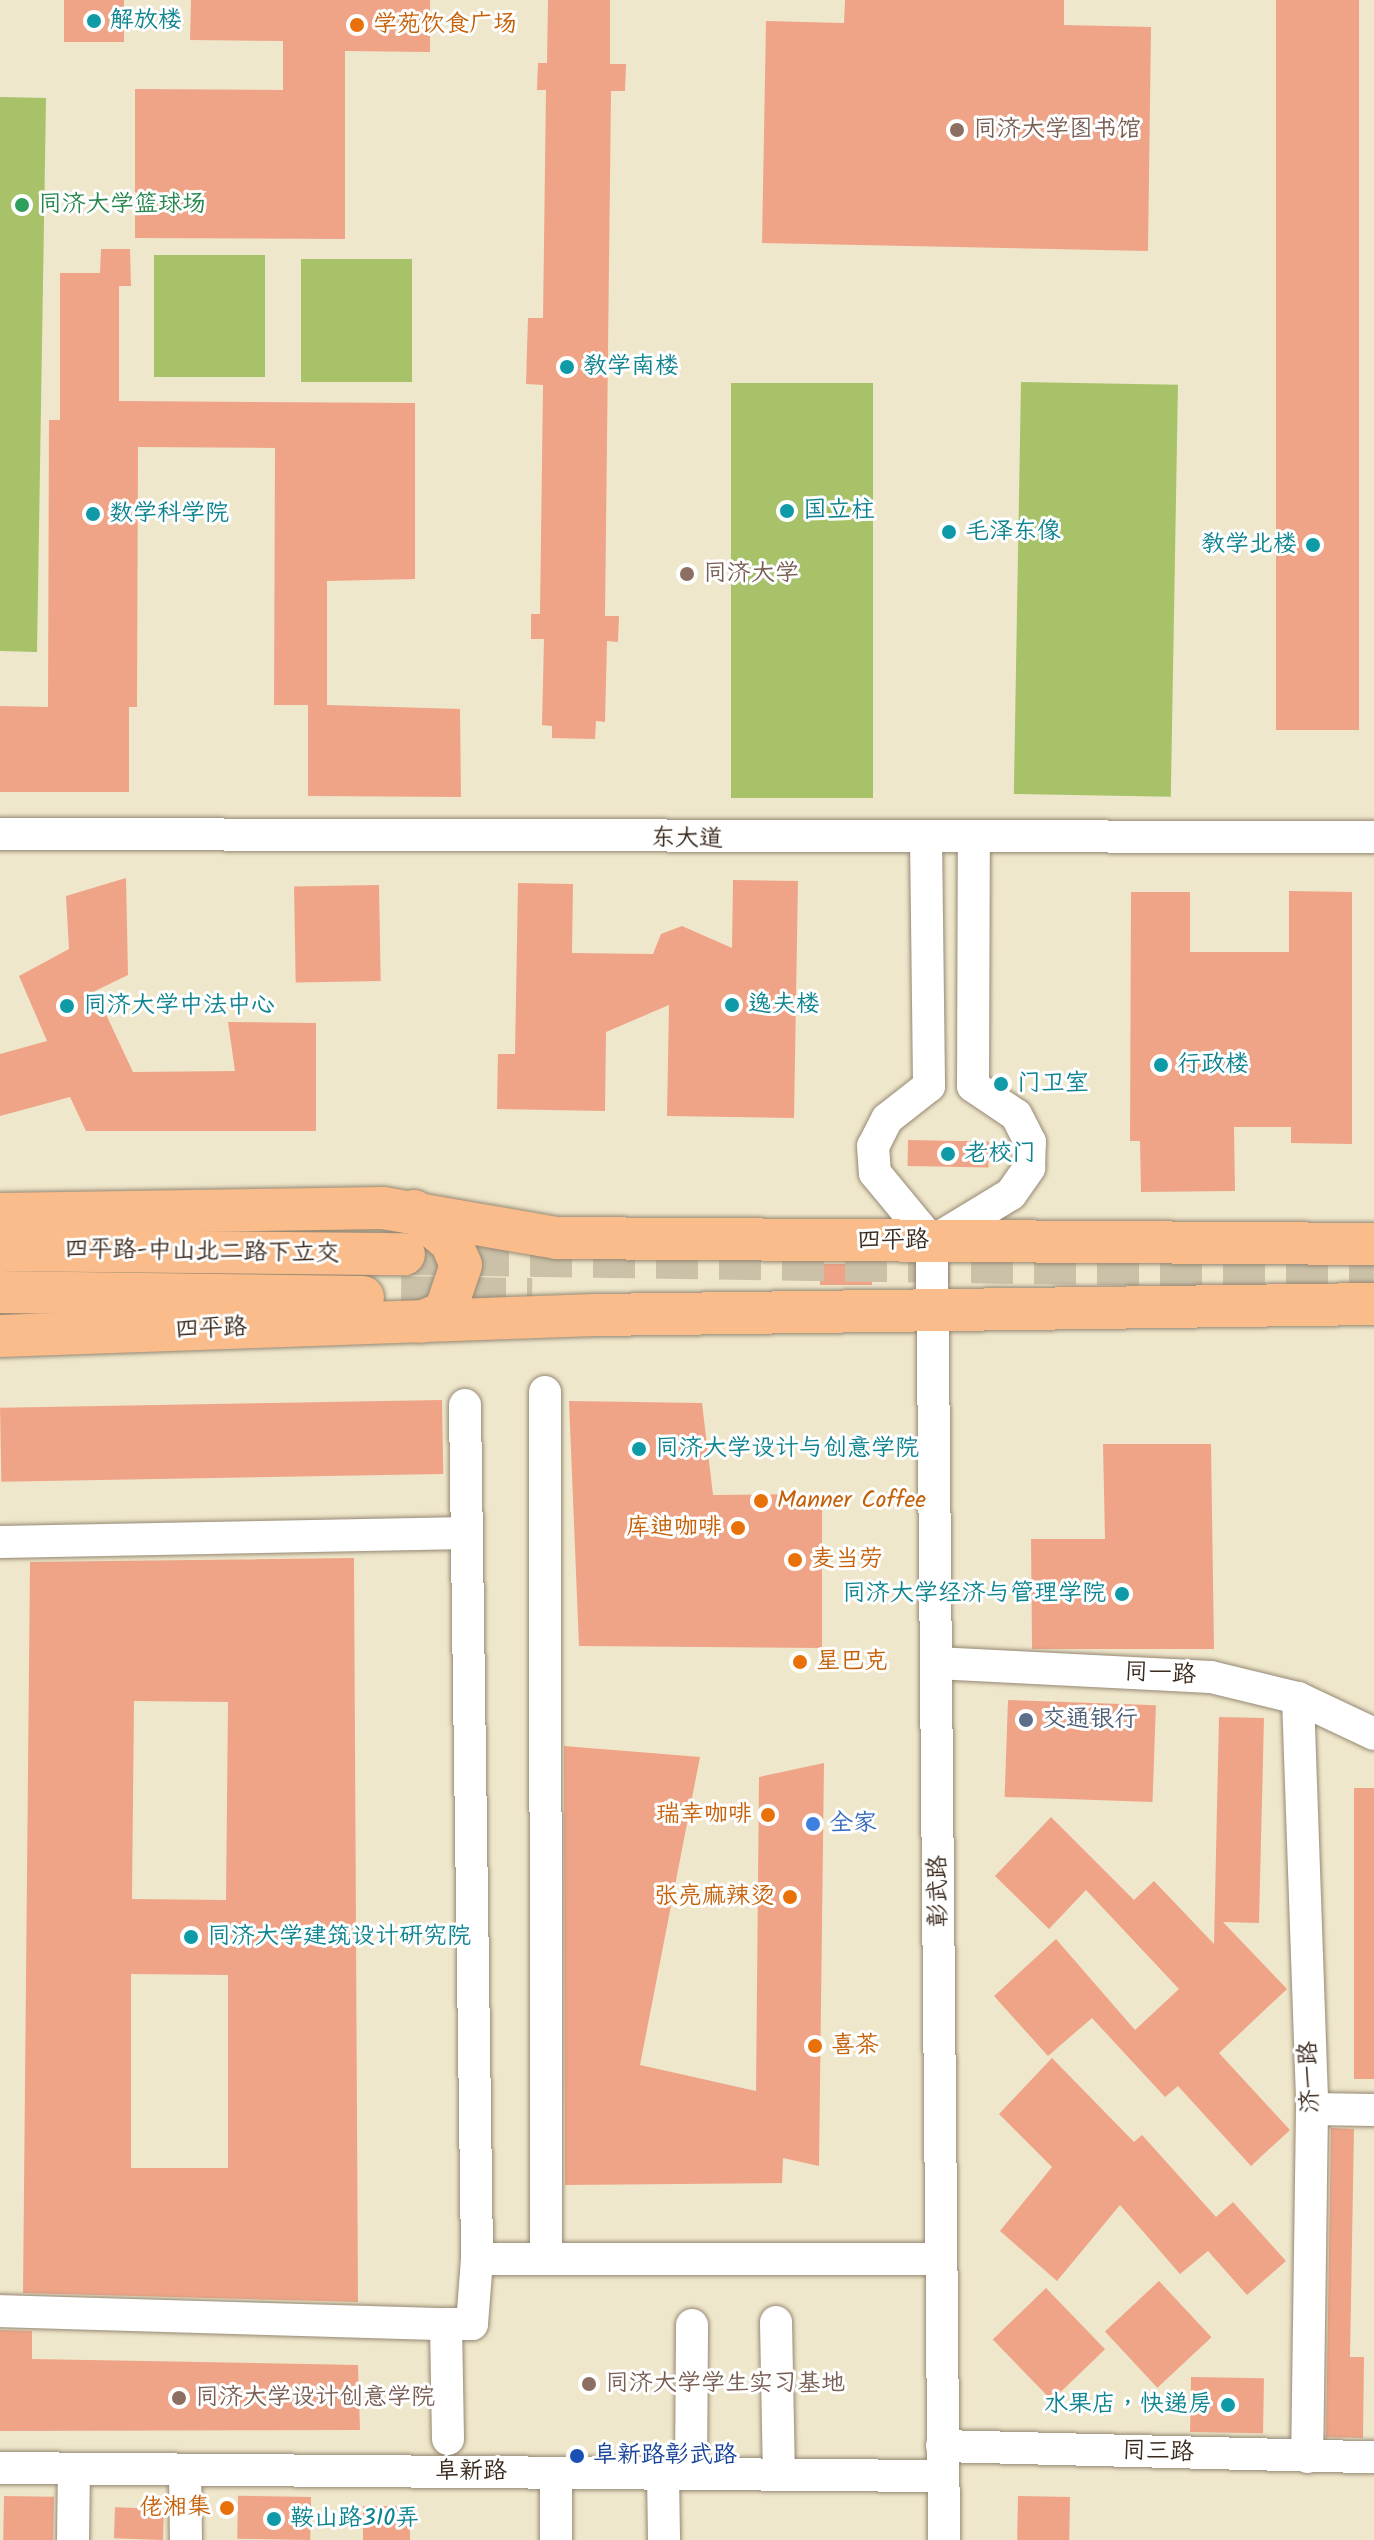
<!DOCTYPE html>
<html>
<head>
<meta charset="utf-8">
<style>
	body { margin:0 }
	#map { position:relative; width:1374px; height:2540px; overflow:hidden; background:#efe7cb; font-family:Kalam,"LXGW WenKai TC",sans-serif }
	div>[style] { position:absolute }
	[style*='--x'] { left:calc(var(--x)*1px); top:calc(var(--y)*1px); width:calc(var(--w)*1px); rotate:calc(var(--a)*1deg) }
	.green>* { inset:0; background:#a7c268; transform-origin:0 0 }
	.building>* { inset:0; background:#efa487; transform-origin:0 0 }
	.major-tunnel>* { height:42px; margin-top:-21px; transform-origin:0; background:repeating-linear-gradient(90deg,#cbc1a8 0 42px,transparent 0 63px) }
	.roads { filter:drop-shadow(0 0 2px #958874) drop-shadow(0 0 2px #958874) }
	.minor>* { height:32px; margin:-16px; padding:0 16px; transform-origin:16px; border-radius:16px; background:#fff }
	.major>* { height:42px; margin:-21px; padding:0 21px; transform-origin:21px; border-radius:21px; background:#f9bc8a }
	.dots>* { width:22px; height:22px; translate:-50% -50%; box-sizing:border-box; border:4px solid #fff; border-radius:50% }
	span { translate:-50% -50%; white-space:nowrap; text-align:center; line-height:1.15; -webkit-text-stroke:6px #fff; paint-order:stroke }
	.culture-label { font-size:24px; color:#0d838f }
	.left { translate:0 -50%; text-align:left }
	.right { translate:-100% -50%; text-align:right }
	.food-label { font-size:24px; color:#c56008 }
	.education-label { font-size:24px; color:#785e54 }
	.leisure-label { font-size:24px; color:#27864d }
	.street-label { font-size:24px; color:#3b2a1e }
	.service-label { font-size:24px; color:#4e5e75 }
	.shop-label { font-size:24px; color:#366cbe }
	.transit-label { font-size:24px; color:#164399 }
</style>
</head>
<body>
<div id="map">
	<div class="green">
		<i style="clip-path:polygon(0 97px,46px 98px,37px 652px,0 651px)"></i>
		<i style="left:265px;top:255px;width:122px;height:111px;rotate:90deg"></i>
		<i style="left:412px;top:259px;width:123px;height:111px;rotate:90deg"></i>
		<i style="left:1021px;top:382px;width:157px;height:412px;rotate:1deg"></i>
		<i style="left:731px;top:383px;width:142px;height:415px"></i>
	</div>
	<div class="building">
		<i style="left:64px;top:0;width:60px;height:42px"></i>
		<i style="clip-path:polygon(191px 0,430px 0,430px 52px,345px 51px,345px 239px,135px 238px,135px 89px,283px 90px,283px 41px,190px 40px)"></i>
		<i style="clip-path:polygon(548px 0,610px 0,610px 64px,626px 64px,625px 91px,611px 91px,605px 616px,619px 616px,618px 642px,607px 641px,605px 722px,596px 721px,595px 739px,552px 738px,552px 726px,542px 725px,544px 639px,531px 639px,531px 614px,540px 614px,543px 385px,526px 384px,527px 349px,528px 318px,543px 318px,546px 90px,537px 90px,538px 63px,547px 63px)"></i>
		<i style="clip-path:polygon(845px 0,1064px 0,1064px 25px,1151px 27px,1148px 251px,762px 243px,766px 21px,844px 23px)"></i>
		<i style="left:1276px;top:0;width:83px;height:730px"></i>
		<i style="clip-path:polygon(101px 249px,130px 249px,131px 286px,119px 286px,119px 401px,415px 403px,415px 579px,327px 581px,327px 705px,460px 709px,461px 797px,308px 796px,308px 705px,274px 705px,275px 448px,138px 447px,137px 707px,129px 707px,129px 792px,0 792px,0 706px,48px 707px,49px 420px,60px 420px,60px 273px,100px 273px)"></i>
		<i style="clip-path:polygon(126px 878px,128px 975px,95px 991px,133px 1072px,235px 1071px,228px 1022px,316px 1023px,316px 1131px,86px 1131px,70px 1097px,0 1116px,0 1054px,47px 1041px,19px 976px,69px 949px,66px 896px)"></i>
		<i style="clip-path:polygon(733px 880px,798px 881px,794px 1118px,667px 1116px,669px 1005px,606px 1032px,605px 1111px,497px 1109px,498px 1054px,515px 1054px,518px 883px,573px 884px,572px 953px,653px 954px,661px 934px,682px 926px,732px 948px)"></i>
		<i style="left:379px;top:885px;width:96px;height:85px;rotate:89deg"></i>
		<i style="clip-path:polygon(1289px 891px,1352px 892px,1352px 1144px,1291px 1143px,1291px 1127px,1234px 1127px,1235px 1191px,1141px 1192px,1140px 1141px,1130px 1141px,1131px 892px,1190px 892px,1190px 952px,1289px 952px)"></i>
		<i style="left:908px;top:1140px;width:81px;height:26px;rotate:1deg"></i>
		<i style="left:820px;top:1264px;width:52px;height:21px"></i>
		<i style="left:442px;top:1400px;width:74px;height:442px;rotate:89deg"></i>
		<i style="clip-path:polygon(569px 1401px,702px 1403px,713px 1495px,822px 1494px,822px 1648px,579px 1646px)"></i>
		<i style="clip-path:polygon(1103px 1444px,1211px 1444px,1214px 1649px,1032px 1649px,1031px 1539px,1105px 1539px)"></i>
		<i style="clip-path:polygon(evenodd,354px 1558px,358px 2302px,23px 2293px,30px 1562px,354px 1558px,134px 1701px,228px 1702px,226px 1900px,132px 1899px,134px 1701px,354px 1558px,131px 1974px,228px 1975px,228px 2168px,131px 2168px,131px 1974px)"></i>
		<i style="left:1008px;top:1700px;width:148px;height:97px;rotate:2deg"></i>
		<i style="clip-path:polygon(1219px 1717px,1264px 1718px,1259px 1923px,1223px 1922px,1287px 1989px,1219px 2053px,1290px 2130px,1251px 2166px,1178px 2086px,1165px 2097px,1092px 2018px,1048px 2056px,994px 1996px,1056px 1939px,1135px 2030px,1179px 1989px,1086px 1890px,1049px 1929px,995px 1876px,1051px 1817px,1134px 1900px,1154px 1881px,1214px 1944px)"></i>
		<i style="clip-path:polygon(564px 1746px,700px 1757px,640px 2065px,756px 2091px,759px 1777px,824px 1763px,819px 2166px,783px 2158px,782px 2183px,565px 2185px)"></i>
		<i style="left:1354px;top:1788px;width:20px;height:291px"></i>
		<i style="clip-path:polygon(1052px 2058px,1134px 2142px,1142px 2135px,1216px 2217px,1233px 2202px,1286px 2261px,1247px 2295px,1208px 2251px,1180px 2274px,1120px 2205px,1057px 2281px,1000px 2231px,1052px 2167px,999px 2114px)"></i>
		<i style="clip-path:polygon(1331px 2128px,1354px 2129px,1350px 2357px,1364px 2357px,1363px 2438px,1326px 2437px)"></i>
		<i style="left:1159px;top:2281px;width:77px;height:74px;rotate:47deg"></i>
		<i style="left:1046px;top:2288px;width:85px;height:74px;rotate:46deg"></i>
		<i style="clip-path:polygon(0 2330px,32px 2331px,32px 2359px,358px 2365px,360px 2430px,0 2431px)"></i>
		<i style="left:1191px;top:2377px;width:73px;height:55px;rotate:1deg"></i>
		<i style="left:4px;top:2496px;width:50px;height:44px;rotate:1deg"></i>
		<i style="left:1018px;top:2496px;width:52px;height:44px;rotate:1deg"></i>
		<i style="left:311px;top:2497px;width:43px;height:73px;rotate:91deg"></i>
		<i style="left:410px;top:2506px;width:34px;height:47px;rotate:90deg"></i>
		<i style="left:164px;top:2509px;width:31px;height:49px;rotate:92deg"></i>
	</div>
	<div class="major-tunnel">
		<i style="--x:404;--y:1254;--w:970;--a:0.83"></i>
		<i style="--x:401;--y:1297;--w:131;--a:0.9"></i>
	</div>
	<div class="roads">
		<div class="minor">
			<i style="--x:0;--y:834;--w:1374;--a:0.13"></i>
			<i style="--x:926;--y:837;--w:249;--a:89.3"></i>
			<i style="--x:929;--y:1086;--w:53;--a:141.8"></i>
			<i style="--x:887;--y:1119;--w:30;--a:117"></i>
			<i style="--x:873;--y:1146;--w:27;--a:86"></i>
			<i style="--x:875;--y:1173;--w:89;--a:50.4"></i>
			<i style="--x:932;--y:1242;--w:1298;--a:89.47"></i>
			<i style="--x:932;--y:1242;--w:92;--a:-31.3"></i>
			<i style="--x:1011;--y:1194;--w:32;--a:-55"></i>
			<i style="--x:1029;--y:1168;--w:26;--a:-88"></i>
			<i style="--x:1030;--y:1142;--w:30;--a:-117"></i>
			<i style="--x:1016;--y:1115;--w:52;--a:-146"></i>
			<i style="--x:973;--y:1086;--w:249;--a:-89.8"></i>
			<i style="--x:545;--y:1392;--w:867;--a:89.93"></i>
			<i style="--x:465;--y:1405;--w:854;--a:89.19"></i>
			<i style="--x:477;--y:2259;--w:461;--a:0"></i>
			<i style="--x:0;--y:1542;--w:465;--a:-1.1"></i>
			<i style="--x:936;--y:1663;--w:275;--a:2.9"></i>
			<i style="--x:1211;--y:1677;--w:89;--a:13.6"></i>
			<i style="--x:1298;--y:1698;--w:84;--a:25.3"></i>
			<i style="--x:1298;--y:1698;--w:411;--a:88"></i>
			<i style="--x:1312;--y:2109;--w:348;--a:90.8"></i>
			<i style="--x:1312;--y:2109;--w:62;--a:0.9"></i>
			<i style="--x:0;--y:2311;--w:446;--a:1.7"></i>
			<i style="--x:446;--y:2324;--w:115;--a:89"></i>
			<i style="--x:776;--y:2322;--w:152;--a:88.9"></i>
			<i style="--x:446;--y:2324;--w:26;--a:0"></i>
			<i style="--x:472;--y:2324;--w:65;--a:-85.6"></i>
			<i style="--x:942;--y:2446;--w:432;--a:1.5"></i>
			<i style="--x:0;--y:2468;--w:942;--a:0.49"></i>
			<i style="--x:185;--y:2470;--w:70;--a:89.2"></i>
			<i style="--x:556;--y:2473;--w:67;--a:90"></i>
			<i style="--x:663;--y:2474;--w:66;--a:89.1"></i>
			<i style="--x:691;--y:2474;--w:149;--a:-89.6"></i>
			<i style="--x:73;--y:2540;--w:71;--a:-89.2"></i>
		</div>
		<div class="major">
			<i style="--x:414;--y:1211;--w:48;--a:40"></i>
			<i style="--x:451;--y:1242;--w:25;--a:67"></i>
			<i style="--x:461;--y:1265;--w:50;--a:108.8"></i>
			<i style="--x:445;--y:1312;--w:25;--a:157"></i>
			<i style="--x:0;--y:1214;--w:383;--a:-0.9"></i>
			<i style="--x:383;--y:1208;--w:177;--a:9.8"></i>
			<i style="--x:557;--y:1238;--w:817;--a:0.42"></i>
			<i style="--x:0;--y:1250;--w:404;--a:0.6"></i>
			<i style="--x:0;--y:1292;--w:363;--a:0.8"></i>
			<i style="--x:0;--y:1336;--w:596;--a:-2.02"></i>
			<i style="--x:596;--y:1315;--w:778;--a:-0.81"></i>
		</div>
	</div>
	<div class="dots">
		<i style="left:94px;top:21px;background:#0f9aa8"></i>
		<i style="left:357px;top:25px;background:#e8710a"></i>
		<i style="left:957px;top:130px;background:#8d6e63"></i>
		<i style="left:22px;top:205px;background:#2e9e5b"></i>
		<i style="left:567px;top:367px;background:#0f9aa8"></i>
		<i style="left:787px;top:511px;background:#0f9aa8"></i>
		<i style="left:93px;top:514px;background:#0f9aa8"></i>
		<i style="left:949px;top:532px;background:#0f9aa8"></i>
		<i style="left:1313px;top:545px;background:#0f9aa8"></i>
		<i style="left:687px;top:574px;background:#8d6e63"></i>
		<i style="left:732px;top:1005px;background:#0f9aa8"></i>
		<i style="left:67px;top:1006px;background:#0f9aa8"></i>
		<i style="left:1161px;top:1065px;background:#0f9aa8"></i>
		<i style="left:1001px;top:1084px;background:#0f9aa8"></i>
		<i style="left:948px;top:1154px;background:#0f9aa8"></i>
		<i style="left:639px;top:1449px;background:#0f9aa8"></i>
		<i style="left:761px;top:1501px;background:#e8710a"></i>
		<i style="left:738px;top:1528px;background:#e8710a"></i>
		<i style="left:795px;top:1560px;background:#e8710a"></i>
		<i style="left:1122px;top:1594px;background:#0f9aa8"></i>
		<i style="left:800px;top:1662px;background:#e8710a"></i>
		<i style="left:1026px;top:1720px;background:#5c6f8a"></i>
		<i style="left:768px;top:1815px;background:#e8710a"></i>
		<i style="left:813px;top:1824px;background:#3f7fe0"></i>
		<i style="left:790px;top:1897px;background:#e8710a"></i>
		<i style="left:191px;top:1937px;background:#0f9aa8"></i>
		<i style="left:815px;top:2046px;background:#e8710a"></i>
		<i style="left:589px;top:2384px;background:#8d6e63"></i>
		<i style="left:179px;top:2398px;background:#8d6e63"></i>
		<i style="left:1228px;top:2405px;background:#0f9aa8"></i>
		<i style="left:577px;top:2456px;background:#1a4fb4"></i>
		<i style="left:227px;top:2508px;background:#e8710a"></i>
		<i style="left:274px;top:2519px;background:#0f9aa8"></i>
	</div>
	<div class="culture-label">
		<span class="left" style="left:110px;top:21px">解放楼</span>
		<span class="left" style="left:583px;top:367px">教学南楼</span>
		<span class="left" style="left:803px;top:511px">国立柱</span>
		<span class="left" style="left:109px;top:514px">数学科学院</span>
		<span class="left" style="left:965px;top:532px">毛泽东像</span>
		<span class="right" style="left:1297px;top:545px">教学北楼</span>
		<span class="left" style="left:748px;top:1005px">逸夫楼</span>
		<span class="left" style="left:83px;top:1006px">同济大学中法中心</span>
		<span class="left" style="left:1177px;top:1065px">行政楼</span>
		<span class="left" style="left:1017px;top:1084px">门卫室</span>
		<span class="left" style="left:964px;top:1154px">老校门</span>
		<span class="left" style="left:655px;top:1449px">同济大学设计与创意学院</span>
		<span class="right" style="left:1106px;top:1594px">同济大学经济与管理学院</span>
		<span class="left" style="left:207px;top:1937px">同济大学建筑设计研究院</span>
		<span class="right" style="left:1212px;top:2405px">水果店，快递房</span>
		<span class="left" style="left:290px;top:2519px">鞍山路310弄</span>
	</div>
	<div class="food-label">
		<span class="left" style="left:373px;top:25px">学苑饮食广场</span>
		<span class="left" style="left:777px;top:1501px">Manner Coffee</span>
		<span class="right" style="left:722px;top:1528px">库迪咖啡</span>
		<span class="left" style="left:811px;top:1560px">麦当劳</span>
		<span class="left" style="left:816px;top:1662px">星巴克</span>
		<span class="right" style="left:752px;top:1815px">瑞幸咖啡</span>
		<span class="right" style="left:774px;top:1897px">张亮麻辣烫</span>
		<span class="left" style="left:831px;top:2046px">喜茶</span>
		<span class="right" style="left:211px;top:2508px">佬湘集</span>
	</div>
	<div class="education-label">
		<span class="left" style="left:973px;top:130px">同济大学图书馆</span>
		<span class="left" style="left:703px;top:574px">同济大学</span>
		<span class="left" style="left:605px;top:2384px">同济大学学生实习基地</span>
		<span class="left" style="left:195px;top:2398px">同济大学设计创意学院</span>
	</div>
	<div class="leisure-label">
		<span class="left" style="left:38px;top:205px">同济大学篮球场</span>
	</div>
	<div class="street-label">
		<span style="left:687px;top:839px;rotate:1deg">东大道</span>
		<span style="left:893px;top:1241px">四平路</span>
		<span style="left:202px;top:1252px;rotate:1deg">四平路-中山北二路下立交</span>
		<span style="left:211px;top:1329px;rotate:-2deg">四平路</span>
		<span style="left:1160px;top:1674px;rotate:3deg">同一路</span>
		<span style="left:939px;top:1891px;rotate:-91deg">彰武路</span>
		<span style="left:1310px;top:2077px;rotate:-92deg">济一路</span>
		<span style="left:1158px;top:2452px;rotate:2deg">同三路</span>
		<span style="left:471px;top:2472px">阜新路</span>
	</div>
	<div class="service-label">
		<span class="left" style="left:1042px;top:1720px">交通银行</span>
	</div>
	<div class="shop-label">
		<span class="left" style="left:829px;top:1824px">全家</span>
	</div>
	<div class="transit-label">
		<span class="left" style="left:593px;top:2456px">阜新路彰武路</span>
	</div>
</div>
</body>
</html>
